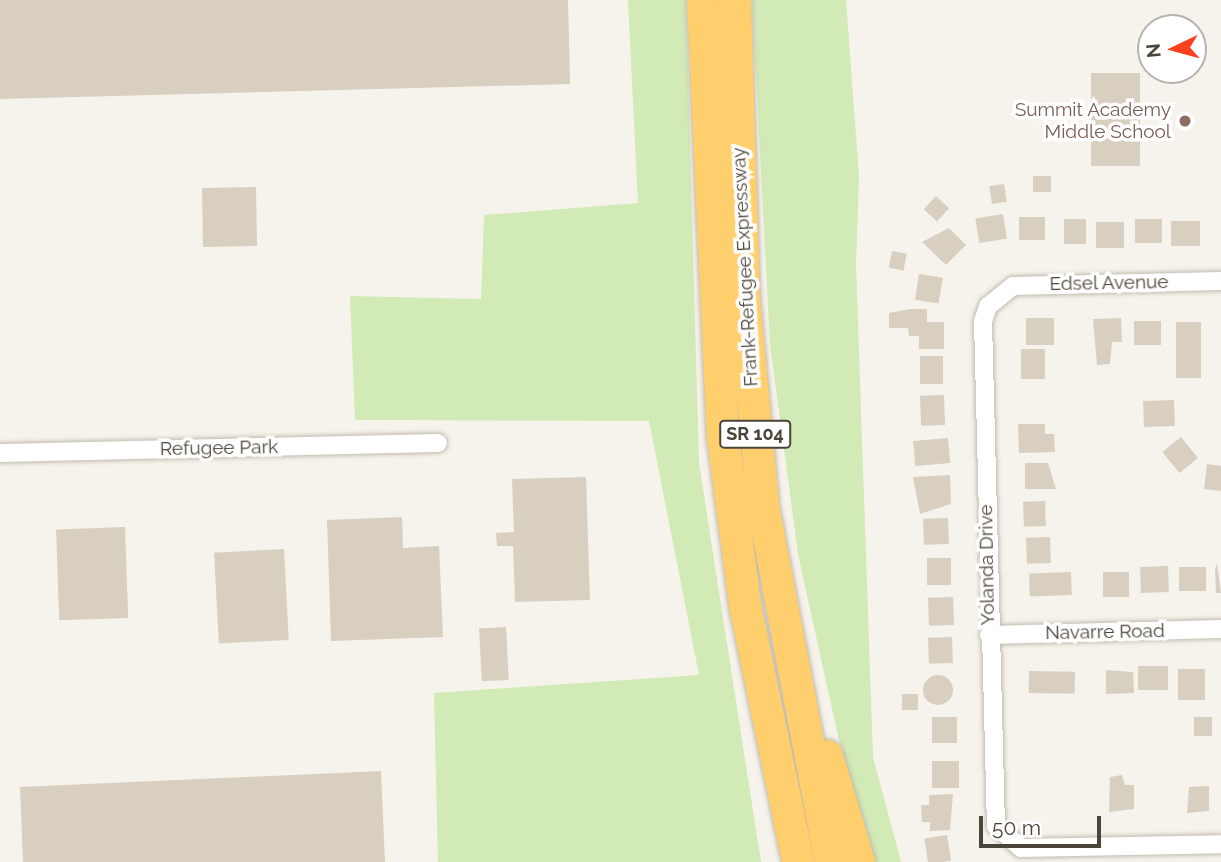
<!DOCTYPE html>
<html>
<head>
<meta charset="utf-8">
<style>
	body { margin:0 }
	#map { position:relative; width:1221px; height:862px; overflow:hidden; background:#f6f3ec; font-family:Raleway,sans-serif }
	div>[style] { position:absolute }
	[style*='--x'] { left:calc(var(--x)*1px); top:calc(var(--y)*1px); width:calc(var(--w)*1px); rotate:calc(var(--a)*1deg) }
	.green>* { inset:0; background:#d2eab5 }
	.building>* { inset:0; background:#d8cfc1; transform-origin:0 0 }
	.round { border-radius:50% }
	.roads { filter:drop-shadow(0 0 2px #c2bbae) drop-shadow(0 0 2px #c2bbae) }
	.minor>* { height:18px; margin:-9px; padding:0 9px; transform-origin:9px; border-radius:9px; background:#fff }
	.motorway>* { height:32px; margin:-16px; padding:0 16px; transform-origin:16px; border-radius:16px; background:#ffcf6e }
	.dots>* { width:19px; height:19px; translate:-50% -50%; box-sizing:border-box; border:4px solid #fff; border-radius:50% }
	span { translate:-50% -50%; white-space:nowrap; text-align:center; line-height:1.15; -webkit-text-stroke:7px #fff; paint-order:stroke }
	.shield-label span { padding:2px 5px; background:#fff; border:2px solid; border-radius:5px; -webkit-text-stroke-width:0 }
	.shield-label { font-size:18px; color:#4b4439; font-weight:700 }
	.education-label { font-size:19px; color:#785e54 }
	.right { translate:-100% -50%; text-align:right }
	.street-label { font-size:19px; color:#4b4439 }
	.north { position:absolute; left:1137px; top:14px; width:70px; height:70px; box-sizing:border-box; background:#fff; border:2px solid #b7b4b0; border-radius:50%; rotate:265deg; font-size:19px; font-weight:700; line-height:28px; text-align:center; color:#4b4439 }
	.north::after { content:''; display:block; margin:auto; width:24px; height:32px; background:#fc3f1d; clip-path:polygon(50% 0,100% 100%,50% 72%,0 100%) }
	.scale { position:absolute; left:979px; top:816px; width:122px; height:32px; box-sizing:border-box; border:4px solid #4b4439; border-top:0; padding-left:9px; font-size:21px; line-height:24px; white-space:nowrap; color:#4b4439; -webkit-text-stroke:5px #fff; paint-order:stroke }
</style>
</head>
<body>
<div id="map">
	<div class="green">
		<i style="clip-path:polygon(628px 0,686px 0,699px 463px,761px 862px,438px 862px,434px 693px,699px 675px,649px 421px,355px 420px,350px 296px,481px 299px,484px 215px,638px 203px)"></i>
		<i style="clip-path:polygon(752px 0,846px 0,859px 176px,856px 266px,873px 757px,901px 862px,868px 862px,863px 850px,798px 554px,770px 344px)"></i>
	</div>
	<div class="building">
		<i style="clip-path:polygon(0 0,568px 0,570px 84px,0 99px)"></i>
		<i style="left:1140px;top:73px;width:93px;height:49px;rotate:90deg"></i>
		<i style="left:1033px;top:176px;width:18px;height:16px"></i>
		<i style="left:1004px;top:184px;width:18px;height:15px;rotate:81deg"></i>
		<i style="left:256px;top:187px;width:59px;height:54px;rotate:89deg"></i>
		<i style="left:936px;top:196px;width:18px;height:18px;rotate:43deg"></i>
		<i style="left:1003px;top:214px;width:25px;height:28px;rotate:81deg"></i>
		<i style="left:1019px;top:217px;width:26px;height:23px"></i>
		<i style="left:1064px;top:219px;width:22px;height:25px"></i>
		<i style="left:1135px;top:219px;width:27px;height:24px"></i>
		<i style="left:1171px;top:221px;width:29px;height:25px"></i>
		<i style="left:1096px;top:222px;width:28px;height:26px"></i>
		<i style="clip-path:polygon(949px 228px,966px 245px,946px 265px,922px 242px)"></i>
		<i style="left:892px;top:251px;width:15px;height:17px;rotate:11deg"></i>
		<i style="left:919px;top:274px;width:24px;height:26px;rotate:9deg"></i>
		<i style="clip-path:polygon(910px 309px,927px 309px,927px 322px,944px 322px,944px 349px,919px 349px,919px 336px,909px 336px,908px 328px,889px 328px,889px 313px)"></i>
		<i style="left:1026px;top:318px;width:28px;height:27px"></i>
		<i style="clip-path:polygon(1121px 318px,1122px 342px,1112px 342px,1110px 364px,1097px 365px,1093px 319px)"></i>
		<i style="left:1161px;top:321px;width:24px;height:27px;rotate:90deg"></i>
		<i style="left:1176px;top:322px;width:25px;height:56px"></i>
		<i style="left:1021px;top:349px;width:24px;height:30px"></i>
		<i style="left:920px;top:356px;width:23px;height:28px"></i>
		<i style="left:944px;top:395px;width:30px;height:24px;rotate:88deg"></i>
		<i style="left:1174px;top:400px;width:26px;height:31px;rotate:88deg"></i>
		<i style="clip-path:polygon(1018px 424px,1045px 424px,1045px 434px,1054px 434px,1055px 452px,1019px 453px)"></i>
		<i style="left:1181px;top:437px;width:27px;height:24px;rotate:51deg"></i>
		<i style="left:948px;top:438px;width:25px;height:35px;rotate:85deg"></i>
		<i style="clip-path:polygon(1025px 463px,1048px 463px,1056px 489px,1025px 489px)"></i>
		<i style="clip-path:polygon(1207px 464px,1221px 466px,1221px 491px,1204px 489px)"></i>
		<i style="clip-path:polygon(950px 475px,951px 504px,920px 514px,913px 477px)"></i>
		<i style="clip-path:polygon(586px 477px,590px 600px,515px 602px,513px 546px,497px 546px,496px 533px,514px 532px,512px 479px)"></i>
		<i style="left:1045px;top:501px;width:25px;height:22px;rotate:88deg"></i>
		<i style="clip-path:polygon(402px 517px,403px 548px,439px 546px,443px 637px,331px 641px,327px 520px)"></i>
		<i style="left:948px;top:518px;width:26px;height:25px;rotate:88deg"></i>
		<i style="left:125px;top:527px;width:91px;height:69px;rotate:88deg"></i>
		<i style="left:1050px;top:537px;width:26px;height:24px;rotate:88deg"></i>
		<i style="left:284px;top:549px;width:91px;height:70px;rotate:87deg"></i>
		<i style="left:951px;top:558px;width:27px;height:24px;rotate:90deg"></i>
		<i style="clip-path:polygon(1217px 563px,1221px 593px,1216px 593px,1215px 570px)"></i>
		<i style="left:1168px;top:566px;width:26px;height:28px;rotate:88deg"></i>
		<i style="left:1206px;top:567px;width:24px;height:27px;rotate:90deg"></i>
		<i style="left:1071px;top:572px;width:23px;height:42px;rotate:88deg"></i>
		<i style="left:1103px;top:572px;width:26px;height:25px"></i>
		<i style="left:953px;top:597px;width:28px;height:25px;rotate:88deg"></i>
		<i style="left:506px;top:627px;width:53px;height:27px;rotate:87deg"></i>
		<i style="left:952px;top:637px;width:26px;height:24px;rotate:88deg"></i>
		<i style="left:1168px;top:666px;width:24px;height:30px;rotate:90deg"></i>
		<i style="left:1205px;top:669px;width:31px;height:27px;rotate:90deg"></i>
		<i style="clip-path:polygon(1106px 670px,1133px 672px,1134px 693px,1106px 694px)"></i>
		<i style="left:1029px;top:671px;width:46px;height:22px;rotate:1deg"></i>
		<i class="round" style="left:923px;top:675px;width:30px;height:30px"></i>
		<i style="left:902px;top:694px;width:16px;height:16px"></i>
		<i style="left:932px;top:717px;width:25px;height:26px"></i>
		<i style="left:1212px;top:717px;width:19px;height:18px;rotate:90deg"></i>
		<i style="left:932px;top:761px;width:27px;height:27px"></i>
		<i style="clip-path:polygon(381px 771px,385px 862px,23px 862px,20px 787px)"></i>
		<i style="clip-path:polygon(1122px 775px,1125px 785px,1134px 785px,1134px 809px,1109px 812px,1110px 777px)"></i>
		<i style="clip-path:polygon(1209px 786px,1209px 811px,1187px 813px,1189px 787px)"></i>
		<i style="clip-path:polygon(953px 794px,950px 830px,930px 831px,930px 822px,922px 822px,921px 805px,929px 805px,929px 795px)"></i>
		<i style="left:947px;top:835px;width:26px;height:23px;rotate:81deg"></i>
	</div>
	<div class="roads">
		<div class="minor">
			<i style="--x:1221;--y:281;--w:208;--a:178.6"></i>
			<i style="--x:1013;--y:286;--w:32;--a:141"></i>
			<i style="--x:988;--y:306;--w:16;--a:108"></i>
			<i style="--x:983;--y:321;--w:505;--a:88.53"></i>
			<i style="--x:996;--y:826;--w:33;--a:41"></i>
			<i style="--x:1021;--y:848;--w:200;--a:-1.1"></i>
			<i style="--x:0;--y:453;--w:438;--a:-1.3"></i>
			<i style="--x:989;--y:635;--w:232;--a:-1.5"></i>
		</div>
		<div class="motorway">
			<i style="--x:703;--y:0;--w:437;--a:87.4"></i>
			<i style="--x:723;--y:437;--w:169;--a:82.5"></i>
			<i style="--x:745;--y:605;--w:262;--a:78.3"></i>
			<i style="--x:735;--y:0;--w:300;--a:88.3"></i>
			<i style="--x:744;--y:300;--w:207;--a:84.7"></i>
			<i style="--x:763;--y:506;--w:362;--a:79.2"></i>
			<i style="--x:827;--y:756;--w:111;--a:73.2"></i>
		</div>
	</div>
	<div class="dots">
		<i style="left:1185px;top:121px;background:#8d6e63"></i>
	</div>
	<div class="shield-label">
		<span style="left:755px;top:434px">SR 104</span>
	</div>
	<div class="education-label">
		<span class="right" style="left:1171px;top:121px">Summit Academy<br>Middle School</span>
	</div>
	<div class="street-label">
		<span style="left:745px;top:267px;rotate:-93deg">Frank-Refugee Expressway</span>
		<span style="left:1109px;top:283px;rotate:-1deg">Edsel Avenue</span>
		<span style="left:219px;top:448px;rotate:-1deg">Refugee Park</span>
		<span style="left:987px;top:565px;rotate:-91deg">Yolanda Drive</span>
		<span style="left:1105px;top:632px;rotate:-1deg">Navarre Road</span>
	</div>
	<div class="north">N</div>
	<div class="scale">50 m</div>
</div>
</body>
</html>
